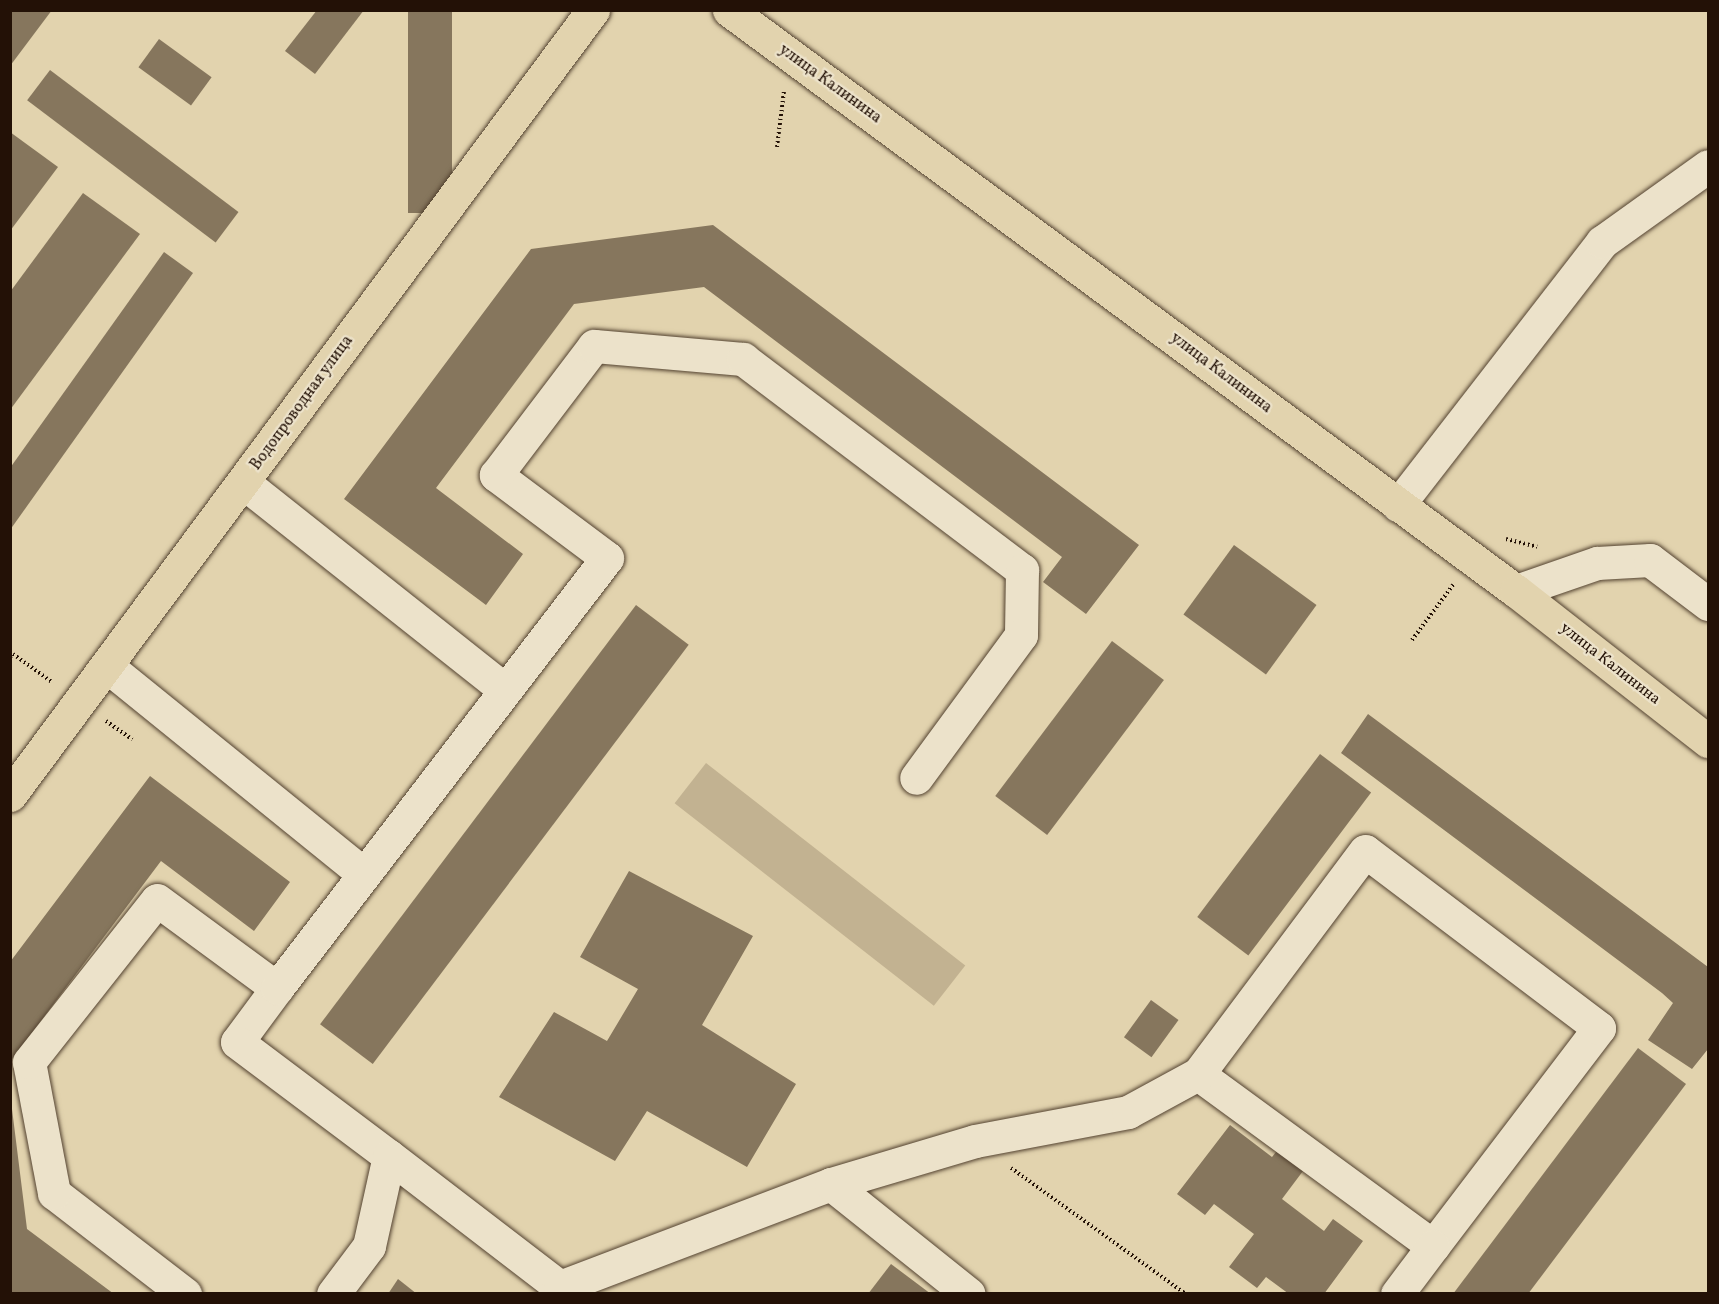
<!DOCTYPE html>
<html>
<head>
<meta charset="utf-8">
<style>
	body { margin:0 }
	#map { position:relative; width:1719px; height:1304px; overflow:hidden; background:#e2d3ae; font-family:Vollkorn,serif }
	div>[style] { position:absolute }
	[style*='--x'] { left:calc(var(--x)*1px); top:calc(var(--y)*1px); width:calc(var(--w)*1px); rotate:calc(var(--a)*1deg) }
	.green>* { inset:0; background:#c2b291; transform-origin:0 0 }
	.building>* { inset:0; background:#86765d; transform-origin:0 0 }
	.path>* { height:4px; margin-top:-2px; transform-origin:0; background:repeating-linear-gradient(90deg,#231106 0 1.5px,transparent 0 4.5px) }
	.roads { filter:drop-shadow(0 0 2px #534230) drop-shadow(0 0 2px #534230) }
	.minor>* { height:33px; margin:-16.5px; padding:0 16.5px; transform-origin:16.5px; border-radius:16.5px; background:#ece2ca }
	.major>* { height:33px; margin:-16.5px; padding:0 16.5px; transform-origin:16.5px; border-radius:16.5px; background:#e2d3ae }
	span { translate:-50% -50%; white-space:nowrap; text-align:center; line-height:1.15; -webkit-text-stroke:4.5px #ece2ca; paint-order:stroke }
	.street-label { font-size:16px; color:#231106 }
	.frame { position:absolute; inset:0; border:12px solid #231106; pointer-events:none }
</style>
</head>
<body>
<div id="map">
	<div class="green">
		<i style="left:706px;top:763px;width:329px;height:51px;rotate:38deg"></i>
	</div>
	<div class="building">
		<i style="clip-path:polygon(11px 10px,52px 10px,10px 66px,10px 11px)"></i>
		<i style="clip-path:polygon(317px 10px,364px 10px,315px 74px,285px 51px)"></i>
		<i style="left:408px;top:10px;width:44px;height:203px"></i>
		<i style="left:159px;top:39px;width:65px;height:35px;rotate:36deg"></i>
		<i style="left:50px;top:70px;width:236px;height:38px;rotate:37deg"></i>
		<i style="clip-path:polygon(10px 132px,58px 167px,10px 231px)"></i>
		<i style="clip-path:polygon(83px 193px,140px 234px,10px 410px,10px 292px)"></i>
		<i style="clip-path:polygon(713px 225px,1139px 545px,1086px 614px,1043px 582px,1062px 557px,704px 287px,574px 304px,436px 488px,523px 554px,486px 605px,344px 499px,531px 249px)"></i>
		<i style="clip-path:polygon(164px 252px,193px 273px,10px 530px,10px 468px)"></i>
		<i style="left:1234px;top:545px;width:102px;height:86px;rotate:36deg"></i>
		<i style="left:636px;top:605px;width:66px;height:525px;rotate:37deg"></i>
		<i style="left:1112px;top:641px;width:65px;height:194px;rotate:37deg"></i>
		<i style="clip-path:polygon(1368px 714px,1708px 967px,1708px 1049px,1692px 1069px,1648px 1040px,1673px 1003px,1662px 993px,1341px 753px)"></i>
		<i style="left:1320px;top:754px;width:64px;height:204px;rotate:37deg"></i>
		<i style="clip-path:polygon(150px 776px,290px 882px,254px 931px,161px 861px,10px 1062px,10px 962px)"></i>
		<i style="clip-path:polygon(629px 871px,753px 936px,702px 1025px,796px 1084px,747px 1167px,647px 1111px,615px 1161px,499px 1097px,554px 1012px,607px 1041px,638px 989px,580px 957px)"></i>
		<i style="left:1151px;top:1000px;width:34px;height:46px;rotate:36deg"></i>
		<i style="clip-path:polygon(1638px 1048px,1686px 1084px,1528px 1294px,1453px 1294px)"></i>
		<i style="clip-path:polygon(10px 1093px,27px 1229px,114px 1294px,10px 1294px)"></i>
		<i style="clip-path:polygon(1230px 1125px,1272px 1157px,1280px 1147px,1306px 1167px,1282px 1199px,1324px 1231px,1333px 1219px,1363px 1241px,1324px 1294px,1289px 1294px,1266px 1277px,1257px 1288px,1229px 1267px,1254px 1234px,1214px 1204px,1205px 1215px,1177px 1194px)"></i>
		<i style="clip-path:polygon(891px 1264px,931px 1294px,868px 1294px)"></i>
		<i style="clip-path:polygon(398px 1279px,417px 1294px,388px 1294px)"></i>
	</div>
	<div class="path">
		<i style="--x:777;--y:147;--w:56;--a:-82.9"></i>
		<i style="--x:1506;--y:539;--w:32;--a:14"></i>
		<i style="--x:1412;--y:640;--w:69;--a:-53.3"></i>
		<i style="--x:10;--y:657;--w:4;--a:-45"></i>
		<i style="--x:13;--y:654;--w:49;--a:35.9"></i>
		<i style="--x:106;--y:721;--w:32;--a:35"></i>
		<i style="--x:1011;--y:1168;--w:216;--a:35.8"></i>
	</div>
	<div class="roads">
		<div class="minor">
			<i style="--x:244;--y:483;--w:333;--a:38.4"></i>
			<i style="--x:1398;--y:505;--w:333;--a:-52.2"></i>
			<i style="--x:1602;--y:242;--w:130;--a:-35.6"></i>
			<i style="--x:1516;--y:591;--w:86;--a:-19.1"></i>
			<i style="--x:1597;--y:563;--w:53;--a:-3.2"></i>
			<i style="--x:1650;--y:560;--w:73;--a:37.2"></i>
			<i style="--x:108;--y:667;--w:329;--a:39"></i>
			<i style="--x:277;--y:988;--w:67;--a:126.5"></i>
			<i style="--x:237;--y:1042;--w:190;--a:36.9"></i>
			<i style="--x:831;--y:1184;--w:150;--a:-16.6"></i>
			<i style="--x:975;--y:1141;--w:156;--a:-10.7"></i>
			<i style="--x:1128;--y:1112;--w:80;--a:-28.5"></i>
			<i style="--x:1198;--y:1074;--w:291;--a:36.2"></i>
			<i style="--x:1433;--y:1246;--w:274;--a:-52.7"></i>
			<i style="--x:1599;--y:1028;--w:293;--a:-142.9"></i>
			<i style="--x:1365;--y:851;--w:279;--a:126.8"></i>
			<i style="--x:185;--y:1294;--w:165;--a:-142.4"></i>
			<i style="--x:54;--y:1193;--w:133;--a:-100.8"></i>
			<i style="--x:29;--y:1062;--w:206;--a:-51.7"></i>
			<i style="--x:157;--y:900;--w:149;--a:36.3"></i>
			<i style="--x:277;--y:988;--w:542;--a:-52.5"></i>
			<i style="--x:607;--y:558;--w:139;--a:-143.2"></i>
			<i style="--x:496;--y:475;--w:162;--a:-52.8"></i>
			<i style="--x:594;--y:346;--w:150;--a:5"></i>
			<i style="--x:743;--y:359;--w:350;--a:37.1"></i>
			<i style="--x:1022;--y:570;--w:65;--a:90.9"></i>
			<i style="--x:1021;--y:635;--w:177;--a:126.3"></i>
			<i style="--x:333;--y:1294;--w:60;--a:-53.1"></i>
			<i style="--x:369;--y:1246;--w:92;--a:-77.5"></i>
			<i style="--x:389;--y:1156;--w:215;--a:37.5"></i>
			<i style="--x:555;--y:1294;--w:9;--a:-54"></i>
			<i style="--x:560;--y:1287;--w:290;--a:-20.8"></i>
			<i style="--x:831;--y:1184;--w:176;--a:38.6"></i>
			<i style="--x:1397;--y:1294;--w:60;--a:-53.1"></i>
		</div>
		<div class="major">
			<i style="--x:729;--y:10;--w:978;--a:36.44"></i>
			<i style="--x:1516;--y:591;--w:244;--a:38"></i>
			<i style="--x:10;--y:795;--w:978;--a:-53.4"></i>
		</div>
	</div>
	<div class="street-label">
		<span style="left:830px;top:84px;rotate:36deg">улица Калинина</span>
		<span style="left:1221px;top:373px;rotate:37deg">улица Калинина</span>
		<span style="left:302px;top:403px;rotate:-54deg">Водопроводная улица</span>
		<span style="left:1610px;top:664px;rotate:38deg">улица Калинина</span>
	</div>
	<div class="frame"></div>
</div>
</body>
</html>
